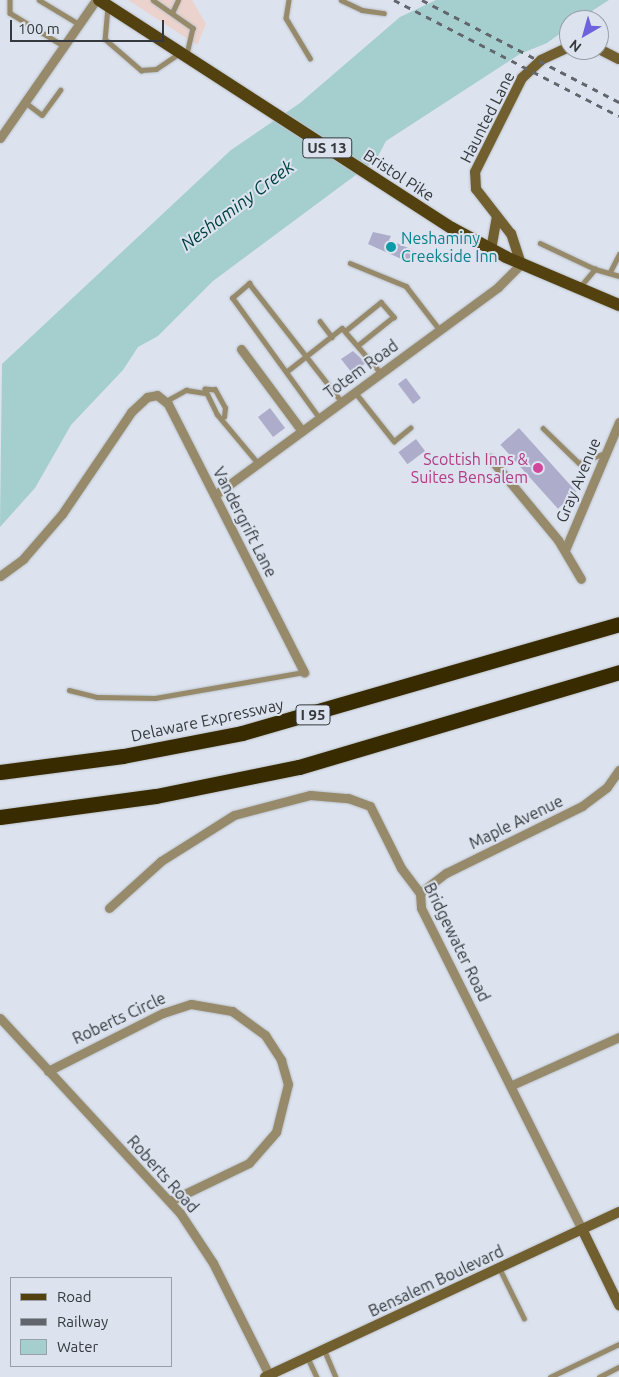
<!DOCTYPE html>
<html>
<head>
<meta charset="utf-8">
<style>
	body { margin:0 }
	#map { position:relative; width:619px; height:1377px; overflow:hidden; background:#dce3ee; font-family:Ubuntu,sans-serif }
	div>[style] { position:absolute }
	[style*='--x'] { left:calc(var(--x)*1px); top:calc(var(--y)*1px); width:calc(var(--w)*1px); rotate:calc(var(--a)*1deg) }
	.commercial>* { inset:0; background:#ecd2cc }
	.water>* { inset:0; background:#a5cece }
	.building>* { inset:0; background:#adaccb; transform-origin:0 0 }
	.roads { filter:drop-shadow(0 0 1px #bbc1ca) drop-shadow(0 0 1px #bbc1ca) }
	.lane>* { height:4.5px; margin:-2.25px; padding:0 2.25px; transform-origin:2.25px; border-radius:2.25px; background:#968a6b }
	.street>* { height:9px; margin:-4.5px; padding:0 4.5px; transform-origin:4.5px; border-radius:4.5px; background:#968a6b }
	.secondary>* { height:10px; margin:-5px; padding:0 5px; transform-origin:5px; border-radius:5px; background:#715f2f }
	.primary>* { height:12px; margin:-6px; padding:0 6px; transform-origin:6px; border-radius:6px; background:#53420f }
	.highway>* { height:15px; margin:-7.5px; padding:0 7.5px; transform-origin:7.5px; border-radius:7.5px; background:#392b00 }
	.rail>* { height:3px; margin-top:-1.5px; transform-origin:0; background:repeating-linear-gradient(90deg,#62666c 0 6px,transparent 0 12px) }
	.dots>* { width:14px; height:14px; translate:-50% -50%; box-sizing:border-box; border:2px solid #dce3ee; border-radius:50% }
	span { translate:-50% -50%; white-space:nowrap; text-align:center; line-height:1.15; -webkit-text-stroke:4px #dce3ee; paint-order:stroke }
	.shield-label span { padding:1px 4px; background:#dce3ee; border:1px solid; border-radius:4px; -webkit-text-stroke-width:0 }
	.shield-label { font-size:15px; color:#35383c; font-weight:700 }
	.street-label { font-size:16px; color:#35383c }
	.culture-label { font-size:16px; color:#0d838f }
	.left { translate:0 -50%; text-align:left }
	.hotel-label { font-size:16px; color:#b23c85 }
	.right { translate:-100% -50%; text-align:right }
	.water-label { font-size:18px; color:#004243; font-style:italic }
	.legend { position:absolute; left:10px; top:1277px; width:162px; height:90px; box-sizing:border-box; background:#dce3ee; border:1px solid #999fa7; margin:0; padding:6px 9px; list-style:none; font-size:15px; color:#35383c }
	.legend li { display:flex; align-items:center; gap:10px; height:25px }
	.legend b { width:25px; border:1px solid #999fa7 }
	.north { position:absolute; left:559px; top:10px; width:50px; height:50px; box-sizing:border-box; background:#dce3ee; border:1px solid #999fa7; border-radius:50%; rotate:218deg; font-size:14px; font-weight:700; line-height:20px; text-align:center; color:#35383c }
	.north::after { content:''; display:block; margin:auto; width:18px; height:22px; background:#6d62dc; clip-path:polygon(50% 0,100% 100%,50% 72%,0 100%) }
	.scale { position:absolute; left:10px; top:20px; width:154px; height:22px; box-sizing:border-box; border:2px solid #35383c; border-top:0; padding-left:6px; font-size:15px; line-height:18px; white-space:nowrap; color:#35383c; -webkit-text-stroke:4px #dce3ee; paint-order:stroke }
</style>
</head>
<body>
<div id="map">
	<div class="commercial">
		<i style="clip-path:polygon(128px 0,192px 0,206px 24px,197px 45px)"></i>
	</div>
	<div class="water">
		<i style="clip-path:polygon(436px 0,609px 0,578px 20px,569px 20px,569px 27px,547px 43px,520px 54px,386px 141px,376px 160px,213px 281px,158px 336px,138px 347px,123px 370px,71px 425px,35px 488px,0 527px,2px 364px,231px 150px,300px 103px,400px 17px)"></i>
	</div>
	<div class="building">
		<i style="clip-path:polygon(373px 232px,391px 236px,389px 240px,413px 250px,408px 262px,368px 244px)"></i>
		<i style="clip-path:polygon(353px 351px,366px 363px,352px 373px,341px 359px)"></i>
		<i style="left:406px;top:378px;width:25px;height:10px;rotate:53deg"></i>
		<i style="left:270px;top:408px;width:25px;height:15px;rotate:53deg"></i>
		<i style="left:519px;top:428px;width:86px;height:25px;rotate:48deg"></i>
		<i style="left:416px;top:439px;width:15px;height:22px;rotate:53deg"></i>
	</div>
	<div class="roads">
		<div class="lane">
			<i style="--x:10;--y:0;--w:13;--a:90"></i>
			<i style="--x:10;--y:13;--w:63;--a:31.4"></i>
			<i style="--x:39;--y:0;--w:47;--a:31"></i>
			<i style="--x:153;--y:0;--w:49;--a:35"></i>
			<i style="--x:193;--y:28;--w:28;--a:103"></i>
			<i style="--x:289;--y:0;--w:18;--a:99"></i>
			<i style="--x:286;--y:18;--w:47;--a:59"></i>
			<i style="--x:341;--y:0;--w:23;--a:25"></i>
			<i style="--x:362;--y:10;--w:22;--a:8"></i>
			<i style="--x:108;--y:7;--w:32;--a:95"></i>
			<i style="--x:105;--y:39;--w:48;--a:40.7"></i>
			<i style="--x:141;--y:70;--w:15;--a:-4"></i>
			<i style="--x:156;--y:69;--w:27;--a:-34"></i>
			<i style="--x:172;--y:13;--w:14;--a:-65"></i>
			<i style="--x:25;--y:102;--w:21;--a:37"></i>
			<i style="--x:42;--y:115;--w:31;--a:-54"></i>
			<i style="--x:540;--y:243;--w:61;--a:25.3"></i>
			<i style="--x:350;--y:263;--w:61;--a:22.3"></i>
			<i style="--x:406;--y:286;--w:56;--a:52.3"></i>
			<i style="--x:610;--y:272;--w:20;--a:-63"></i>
			<i style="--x:579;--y:288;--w:25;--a:-50"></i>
			<i style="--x:595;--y:269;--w:25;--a:16"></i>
			<i style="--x:320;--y:321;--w:20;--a:53"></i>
			<i style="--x:345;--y:331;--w:46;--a:-38.9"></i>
			<i style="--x:381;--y:302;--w:20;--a:49"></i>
			<i style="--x:394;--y:317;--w:45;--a:141.3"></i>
			<i style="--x:286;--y:372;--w:71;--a:-38.2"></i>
			<i style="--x:342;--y:328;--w:60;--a:49.1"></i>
			<i style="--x:355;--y:392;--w:63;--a:51.5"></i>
			<i style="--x:394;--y:441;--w:21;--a:-39"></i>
			<i style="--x:166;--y:401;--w:23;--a:-29"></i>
			<i style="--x:186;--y:390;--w:19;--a:9"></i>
			<i style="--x:224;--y:417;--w:9;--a:-84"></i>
			<i style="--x:225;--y:408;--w:21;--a:-119"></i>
			<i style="--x:215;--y:390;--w:10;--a:-174"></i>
			<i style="--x:205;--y:389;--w:28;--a:64"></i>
			<i style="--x:217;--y:414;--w:64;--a:50.1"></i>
			<i style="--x:319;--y:418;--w:148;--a:-125.9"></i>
			<i style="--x:232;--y:298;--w:23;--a:-41"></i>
			<i style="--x:249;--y:283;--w:151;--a:52"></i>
			<i style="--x:543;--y:428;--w:50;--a:44.2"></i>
			<i style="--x:579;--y:463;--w:28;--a:-21"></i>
			<i style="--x:69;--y:690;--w:29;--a:14"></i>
			<i style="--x:97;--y:697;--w:58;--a:1"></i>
			<i style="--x:155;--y:698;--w:151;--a:-9.9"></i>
			<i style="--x:500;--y:1269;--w:55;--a:63.9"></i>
			<i style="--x:324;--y:1349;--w:30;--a:67"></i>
			<i style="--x:308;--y:1358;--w:21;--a:65"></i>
			<i style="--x:550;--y:1377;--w:76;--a:-25.6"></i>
			<i style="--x:599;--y:1377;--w:22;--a:-27"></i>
		</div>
		<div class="street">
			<i style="--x:0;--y:138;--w:168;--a:-55.2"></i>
			<i style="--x:241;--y:349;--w:102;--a:53.4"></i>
			<i style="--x:490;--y:458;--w:107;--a:50.3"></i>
			<i style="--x:558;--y:540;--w:45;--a:59.5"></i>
			<i style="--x:215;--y:495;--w:351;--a:-36.3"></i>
			<i style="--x:498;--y:287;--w:33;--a:-45"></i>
			<i style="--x:565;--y:550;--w:139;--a:-67.1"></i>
			<i style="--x:0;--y:576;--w:29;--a:-36"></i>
			<i style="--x:23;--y:559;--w:60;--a:-49.1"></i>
			<i style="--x:62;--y:514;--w:123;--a:-55.9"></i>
			<i style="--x:131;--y:412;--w:22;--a:-43"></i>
			<i style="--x:147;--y:397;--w:10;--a:-11"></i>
			<i style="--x:157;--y:395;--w:14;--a:39"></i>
			<i style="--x:168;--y:404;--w:301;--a:63.1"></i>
			<i style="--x:420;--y:893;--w:33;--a:-38"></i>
			<i style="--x:446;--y:873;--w:152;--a:-26.2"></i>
			<i style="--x:582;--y:806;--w:31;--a:-37"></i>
			<i style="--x:607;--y:787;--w:21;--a:-55"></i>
			<i style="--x:109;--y:908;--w:70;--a:-42.1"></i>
			<i style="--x:161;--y:861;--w:86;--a:-32.2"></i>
			<i style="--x:234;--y:815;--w:79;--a:-14.7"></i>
			<i style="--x:310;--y:795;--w:38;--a:5"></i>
			<i style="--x:348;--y:798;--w:23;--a:20"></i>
			<i style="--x:370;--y:806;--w:69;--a:63.4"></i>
			<i style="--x:401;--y:868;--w:31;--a:53"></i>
			<i style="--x:420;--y:893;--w:15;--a:86"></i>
			<i style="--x:421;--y:908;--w:359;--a:63.4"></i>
			<i style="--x:0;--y:1018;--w:265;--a:47.3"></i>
			<i style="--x:180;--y:1213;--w:60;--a:56.6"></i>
			<i style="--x:213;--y:1263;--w:125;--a:63.4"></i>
			<i style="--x:48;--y:1071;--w:129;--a:-26.8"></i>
			<i style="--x:163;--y:1013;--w:29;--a:-18"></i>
			<i style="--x:191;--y:1004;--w:42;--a:9.7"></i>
			<i style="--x:232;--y:1011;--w:41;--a:36"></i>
			<i style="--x:265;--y:1035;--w:30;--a:57"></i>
			<i style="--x:281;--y:1060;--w:25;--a:74"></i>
			<i style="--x:288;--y:1084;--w:49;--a:104"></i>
			<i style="--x:276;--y:1132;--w:41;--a:131.1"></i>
			<i style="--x:249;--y:1163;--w:88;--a:154.3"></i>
			<i style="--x:512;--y:1085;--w:117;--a:-24.2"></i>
		</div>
		<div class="secondary">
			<i style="--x:599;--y:49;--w:22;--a:27"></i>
			<i style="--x:491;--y:250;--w:34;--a:-80"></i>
			<i style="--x:521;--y:264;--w:32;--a:-108"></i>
			<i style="--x:511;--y:234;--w:57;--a:-127.9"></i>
			<i style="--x:476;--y:189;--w:17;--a:-93"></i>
			<i style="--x:475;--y:172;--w:105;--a:-63.4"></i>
			<i style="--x:522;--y:78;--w:26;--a:-43"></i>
			<i style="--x:541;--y:60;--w:31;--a:-25"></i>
			<i style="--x:582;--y:1229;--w:85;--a:64"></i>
			<i style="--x:265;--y:1377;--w:391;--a:-25"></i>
		</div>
		<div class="primary">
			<i style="--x:99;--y:0;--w:420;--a:32.9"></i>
			<i style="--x:452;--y:228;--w:61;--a:28.2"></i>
			<i style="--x:506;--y:257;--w:123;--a:23"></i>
		</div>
		<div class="highway">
			<i style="--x:0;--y:772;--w:124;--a:-7.4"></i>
			<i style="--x:123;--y:756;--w:121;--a:-10.9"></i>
			<i style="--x:242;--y:733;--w:392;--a:-16.1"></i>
			<i style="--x:0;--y:817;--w:157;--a:-7.7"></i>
			<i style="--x:156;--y:796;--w:146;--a:-11.5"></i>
			<i style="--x:299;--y:767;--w:334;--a:-16.5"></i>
		</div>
	</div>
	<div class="rail">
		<i style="--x:394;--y:0;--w:253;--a:27.3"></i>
		<i style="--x:422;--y:0;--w:222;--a:27.4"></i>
	</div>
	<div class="dots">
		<i style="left:391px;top:247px;background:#0f9aa8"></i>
		<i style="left:538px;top:468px;background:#d1479c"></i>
	</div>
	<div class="shield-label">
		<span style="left:327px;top:148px">US 13</span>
		<span style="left:313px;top:715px">I 95</span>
	</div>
	<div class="street-label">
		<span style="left:487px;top:117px;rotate:-63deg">Haunted Lane</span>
		<span style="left:399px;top:175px;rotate:33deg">Bristol Pike</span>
		<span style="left:361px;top:369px;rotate:-36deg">Totem Road</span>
		<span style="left:578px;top:480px;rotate:-67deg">Gray Avenue</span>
		<span style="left:245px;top:522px;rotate:63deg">Vandergrift Lane</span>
		<span style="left:207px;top:720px;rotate:-12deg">Delaware Expressway</span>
		<span style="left:516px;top:822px;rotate:-26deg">Maple Avenue</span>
		<span style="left:457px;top:942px;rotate:64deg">Bridgewater Road</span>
		<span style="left:119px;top:1018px;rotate:-25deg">Roberts Circle</span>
		<span style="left:163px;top:1174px;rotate:48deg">Roberts Road</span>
		<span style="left:436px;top:1281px;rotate:-25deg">Bensalem Boulevard</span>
	</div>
	<div class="culture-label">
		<span class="left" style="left:401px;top:247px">Neshaminy<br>Creekside Inn</span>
	</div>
	<div class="hotel-label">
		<span class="right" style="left:528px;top:468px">Scottish Inns &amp;<br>Suites Bensalem</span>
	</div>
	<div class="water-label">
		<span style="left:237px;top:205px;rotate:-37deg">Neshaminy Creek</span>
	</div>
	<ul class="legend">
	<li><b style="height:6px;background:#53420f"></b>Road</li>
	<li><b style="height:6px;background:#62666c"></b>Railway</li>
	<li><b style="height:14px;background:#a5cece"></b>Water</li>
	</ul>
	<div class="north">N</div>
	<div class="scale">100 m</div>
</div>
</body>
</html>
